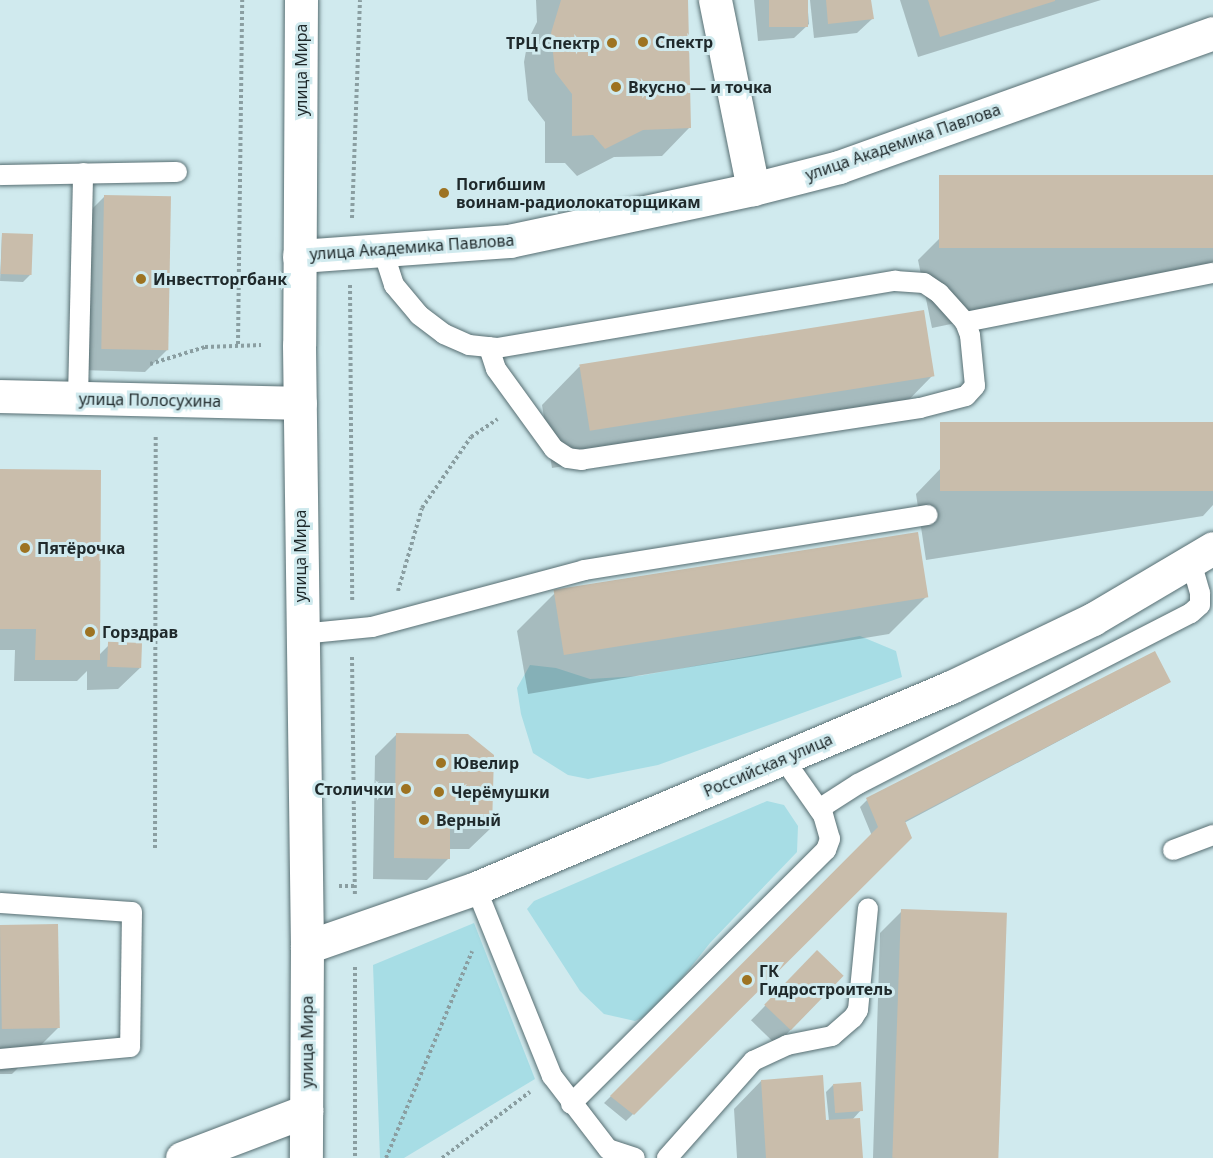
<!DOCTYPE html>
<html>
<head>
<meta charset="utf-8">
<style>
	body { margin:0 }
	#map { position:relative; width:1213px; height:1158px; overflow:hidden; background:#d0eaee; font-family:"Noto Sans",sans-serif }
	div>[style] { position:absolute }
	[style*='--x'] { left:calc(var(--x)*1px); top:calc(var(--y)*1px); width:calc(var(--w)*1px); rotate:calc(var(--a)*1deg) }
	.green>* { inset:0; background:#a7dde5 }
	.shadow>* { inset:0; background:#0003; transform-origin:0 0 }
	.building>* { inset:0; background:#c9bdab; transform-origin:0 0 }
	.path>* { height:4px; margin-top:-2px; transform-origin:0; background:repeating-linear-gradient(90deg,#8a9ea1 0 3px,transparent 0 6px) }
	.roads { filter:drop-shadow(0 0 2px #576e72) drop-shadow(0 0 2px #576e72) }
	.lane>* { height:20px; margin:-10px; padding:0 10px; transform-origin:10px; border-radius:10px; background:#fff }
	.street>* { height:33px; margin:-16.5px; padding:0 16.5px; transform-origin:16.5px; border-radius:16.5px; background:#fff }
	.secondary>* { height:33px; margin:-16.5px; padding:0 16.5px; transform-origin:16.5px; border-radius:16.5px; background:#fff }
	.primary>* { height:33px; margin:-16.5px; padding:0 16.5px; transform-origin:16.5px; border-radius:16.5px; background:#fff }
	.dots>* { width:16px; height:16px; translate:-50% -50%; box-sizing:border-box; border:3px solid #d0eaee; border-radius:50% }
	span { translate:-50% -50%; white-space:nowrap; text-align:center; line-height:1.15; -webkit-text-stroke:6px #d0eaee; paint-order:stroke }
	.poi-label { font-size:16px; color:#1f292b; font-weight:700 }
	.left { translate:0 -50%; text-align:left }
	.right { translate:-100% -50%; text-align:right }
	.street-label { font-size:16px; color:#1f292b }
</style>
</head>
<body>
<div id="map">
	<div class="green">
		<i style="clip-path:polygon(860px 636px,896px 651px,902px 677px,658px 765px,588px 779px,568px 775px,533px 753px,521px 714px,517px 688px,530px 665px,556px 668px,590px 679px,639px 676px)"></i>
		<i style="clip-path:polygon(767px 801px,784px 805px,798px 826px,797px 852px,710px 943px,655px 1012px,635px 1021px,604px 1014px,580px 991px,527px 909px,534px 901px)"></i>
		<i style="clip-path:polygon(474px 923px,535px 1079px,404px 1158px,380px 1158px,373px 965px)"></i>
	</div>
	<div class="shadow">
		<i style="clip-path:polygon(536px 0,687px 0,689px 128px,662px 156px,614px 157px,577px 176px,565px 163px,545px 163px,545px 122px,528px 100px,524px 62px,528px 40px,537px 22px)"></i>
		<i style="clip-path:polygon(754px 0,807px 0,809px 24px,794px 38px,758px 41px)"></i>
		<i style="clip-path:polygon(810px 0,870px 0,872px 19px,857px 33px,814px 38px)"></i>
		<i style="clip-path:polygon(900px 0,1101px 0,918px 57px)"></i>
		<i style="clip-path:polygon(1213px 176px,1213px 262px,1204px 271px,932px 328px,918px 260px,946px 232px)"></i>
		<i style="clip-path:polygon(105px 196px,167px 350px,145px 372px,81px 370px,83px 218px)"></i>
		<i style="clip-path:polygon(2px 234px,30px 275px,23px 282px,0 281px)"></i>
		<i style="clip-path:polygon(579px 367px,933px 375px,896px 413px,552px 468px,542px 405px)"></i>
		<i style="clip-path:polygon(1213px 423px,1213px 505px,1203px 516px,926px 560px,916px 494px,943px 466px)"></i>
		<i style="clip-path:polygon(0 471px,98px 656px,109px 645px,140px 668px,118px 689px,87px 690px,87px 671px,77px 681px,14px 681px,15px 650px,0 650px)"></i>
		<i style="clip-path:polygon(555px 593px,927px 596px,889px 634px,528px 694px,517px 631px)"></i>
		<i style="clip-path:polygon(1170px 682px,904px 823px,910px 838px,626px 1121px,604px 1103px,872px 836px,860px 807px,867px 800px)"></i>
		<i style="clip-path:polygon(397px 734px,491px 828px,469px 849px,448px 849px,448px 859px,427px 880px,373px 879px,375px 756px)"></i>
		<i style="clip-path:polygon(902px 911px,997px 1158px,873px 1158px,880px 933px)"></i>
		<i style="clip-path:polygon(0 926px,59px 1027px,12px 1074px,0 1074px)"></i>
		<i style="left:817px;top:952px;width:35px;height:95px;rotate:44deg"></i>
		<i style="clip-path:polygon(761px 1081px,825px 1121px,829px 1121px,826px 1092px,833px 1085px,861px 1110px,852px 1120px,861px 1158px,737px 1158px,734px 1109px)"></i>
	</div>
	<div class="building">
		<i style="clip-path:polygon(561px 0,688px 0,691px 128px,643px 130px,605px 149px,593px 135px,572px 136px,572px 94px,555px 72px,551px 33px)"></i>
		<i style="left:769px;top:0;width:39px;height:27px"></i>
		<i style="clip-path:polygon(826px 0,871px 0,874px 19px,828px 24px)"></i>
		<i style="clip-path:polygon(928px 0,1055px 0,1055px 1px,940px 37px)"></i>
		<i style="left:1213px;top:175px;width:73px;height:274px;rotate:90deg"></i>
		<i style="left:104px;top:195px;width:67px;height:154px;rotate:1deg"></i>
		<i style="left:2px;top:233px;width:31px;height:41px;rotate:2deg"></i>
		<i style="left:924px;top:310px;width:67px;height:349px;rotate:81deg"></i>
		<i style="left:1213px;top:422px;width:69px;height:273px;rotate:90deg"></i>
		<i style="clip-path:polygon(0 469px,101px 470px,100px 660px,35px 660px,36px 629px,0 629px)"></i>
		<i style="left:918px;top:532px;width:66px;height:369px;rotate:81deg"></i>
		<i style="left:142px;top:643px;width:25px;height:34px;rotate:92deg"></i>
		<i style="clip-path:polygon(1155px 651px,1171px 682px,905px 821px,912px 838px,634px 1115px,610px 1096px,878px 827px,866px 798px)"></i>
		<i style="clip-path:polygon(396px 733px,468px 734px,494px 755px,492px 828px,450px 828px,450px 859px,394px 858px)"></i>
		<i style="left:901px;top:909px;width:106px;height:249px;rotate:2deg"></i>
		<i style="left:58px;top:924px;width:104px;height:58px;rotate:89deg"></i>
		<i style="left:817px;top:950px;width:37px;height:76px;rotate:44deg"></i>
		<i style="clip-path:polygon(823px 1075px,826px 1120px,860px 1118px,863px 1158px,766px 1158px,761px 1080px)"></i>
		<i style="left:861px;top:1082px;width:29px;height:28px;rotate:86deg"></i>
	</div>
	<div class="path">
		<i style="--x:352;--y:218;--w:218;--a:-87.9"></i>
		<i style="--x:350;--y:285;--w:317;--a:89.6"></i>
		<i style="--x:238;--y:344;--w:344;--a:-89.3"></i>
		<i style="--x:150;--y:364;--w:58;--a:-17.2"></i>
		<i style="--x:205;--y:347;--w:56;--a:-2"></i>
		<i style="--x:398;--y:591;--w:86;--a:-73.9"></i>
		<i style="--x:422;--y:508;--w:86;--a:-55.4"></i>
		<i style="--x:471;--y:437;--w:32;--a:-34"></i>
		<i style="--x:352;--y:657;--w:239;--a:89.3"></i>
		<i style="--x:155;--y:848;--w:414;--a:-89.9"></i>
		<i style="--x:339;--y:886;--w:16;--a:0"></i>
		<i style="--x:355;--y:967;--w:191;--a:90"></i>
		<i style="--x:386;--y:1158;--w:224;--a:-67.4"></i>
		<i style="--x:442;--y:1158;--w:110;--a:-36.9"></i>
	</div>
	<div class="roads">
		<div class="lane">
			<i style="--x:0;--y:175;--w:177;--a:-1"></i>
			<i style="--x:383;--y:251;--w:36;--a:72"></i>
			<i style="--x:394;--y:285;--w:39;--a:50"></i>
			<i style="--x:419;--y:315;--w:31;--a:37"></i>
			<i style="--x:444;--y:334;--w:27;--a:24"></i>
			<i style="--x:469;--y:345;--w:28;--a:6"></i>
			<i style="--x:497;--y:348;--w:404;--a:-9.6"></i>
			<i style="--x:895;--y:281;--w:29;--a:4"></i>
			<i style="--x:924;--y:283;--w:18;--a:34"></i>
			<i style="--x:939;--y:293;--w:39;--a:48"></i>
			<i style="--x:965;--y:322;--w:14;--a:69"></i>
			<i style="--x:970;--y:335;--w:51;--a:84.4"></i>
			<i style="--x:975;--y:386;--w:13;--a:132"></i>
			<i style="--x:966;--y:396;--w:48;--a:165.4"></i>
			<i style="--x:920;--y:408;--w:342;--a:171.3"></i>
			<i style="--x:582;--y:460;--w:14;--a:-172"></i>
			<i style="--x:568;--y:458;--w:17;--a:-147"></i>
			<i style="--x:554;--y:449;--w:99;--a:-125.9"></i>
			<i style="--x:496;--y:369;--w:23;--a:-108"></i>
			<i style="--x:965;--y:322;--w:253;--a:-11.2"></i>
			<i style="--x:78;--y:398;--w:225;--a:-88.7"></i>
			<i style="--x:301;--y:634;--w:71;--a:-5.6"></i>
			<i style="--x:372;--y:627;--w:220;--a:-15"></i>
			<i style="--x:584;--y:570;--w:348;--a:-9.1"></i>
			<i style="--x:819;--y:809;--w:46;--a:-32.7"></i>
			<i style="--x:858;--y:784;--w:374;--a:-27.2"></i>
			<i style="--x:1191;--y:613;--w:12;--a:-42"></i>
			<i style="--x:1200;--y:605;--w:12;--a:-90"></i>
			<i style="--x:1200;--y:593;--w:33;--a:-106"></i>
			<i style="--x:1173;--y:850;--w:43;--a:-20.6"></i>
			<i style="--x:476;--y:888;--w:203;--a:68"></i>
			<i style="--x:552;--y:1076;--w:92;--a:52.5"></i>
			<i style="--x:608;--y:1149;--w:28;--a:18"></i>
			<i style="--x:0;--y:903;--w:132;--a:3.9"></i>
			<i style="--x:132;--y:912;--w:135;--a:90.8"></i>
			<i style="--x:130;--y:1047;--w:131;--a:174.7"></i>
			<i style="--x:571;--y:1104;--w:360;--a:-44.9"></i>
			<i style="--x:826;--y:850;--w:12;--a:-70"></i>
			<i style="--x:830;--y:839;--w:25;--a:-106"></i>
			<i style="--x:823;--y:815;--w:70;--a:-125.1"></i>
			<i style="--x:667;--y:1158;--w:130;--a:-48.4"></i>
			<i style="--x:753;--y:1061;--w:38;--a:-25"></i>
			<i style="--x:787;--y:1045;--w:46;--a:-11.3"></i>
			<i style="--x:832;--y:1036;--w:28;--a:-41"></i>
			<i style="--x:853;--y:1018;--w:9;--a:-58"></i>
			<i style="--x:858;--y:1010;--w:102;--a:-84.4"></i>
		</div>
		<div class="street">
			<i style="--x:715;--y:0;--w:193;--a:78.6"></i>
			<i style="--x:299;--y:256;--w:211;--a:-4.1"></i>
			<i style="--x:509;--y:241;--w:249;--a:-12"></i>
			<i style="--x:753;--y:189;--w:89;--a:-14.3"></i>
			<i style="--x:839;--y:167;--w:397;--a:-19.7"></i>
			<i style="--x:307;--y:947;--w:179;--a:-19.2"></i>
			<i style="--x:476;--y:888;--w:516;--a:-22.94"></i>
			<i style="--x:951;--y:687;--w:157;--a:-25.6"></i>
			<i style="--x:1093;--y:619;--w:139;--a:-30.6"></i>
			<i style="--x:182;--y:1158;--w:133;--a:-20.8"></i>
		</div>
		<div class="secondary">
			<i style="--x:0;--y:396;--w:300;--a:1.3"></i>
		</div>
		<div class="primary">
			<i style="--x:301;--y:0;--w:345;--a:90.3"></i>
			<i style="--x:299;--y:345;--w:602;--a:89.24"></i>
			<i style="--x:307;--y:947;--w:211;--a:90.3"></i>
		</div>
	</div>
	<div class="dots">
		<i style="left:643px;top:42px;background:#9d7322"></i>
		<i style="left:612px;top:43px;background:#9d7322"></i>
		<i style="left:616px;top:87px;background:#9d7322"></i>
		<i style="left:444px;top:193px;background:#9d7322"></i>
		<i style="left:141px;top:279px;background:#9d7322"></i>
		<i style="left:25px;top:548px;background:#9d7322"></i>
		<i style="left:90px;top:632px;background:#9d7322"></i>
		<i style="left:441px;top:763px;background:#9d7322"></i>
		<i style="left:406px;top:789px;background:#9d7322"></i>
		<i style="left:439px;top:792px;background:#9d7322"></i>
		<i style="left:424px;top:820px;background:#9d7322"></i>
		<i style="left:747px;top:980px;background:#9d7322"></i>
	</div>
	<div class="poi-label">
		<span class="left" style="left:655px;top:42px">Спектр</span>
		<span class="right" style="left:600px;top:43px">ТРЦ Спектр</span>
		<span class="left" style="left:628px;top:87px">Вкусно — и точка</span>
		<span class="left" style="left:456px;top:193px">Погибшим<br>воинам-радиолокаторщикам</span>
		<span class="left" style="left:153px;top:279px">Инвестторгбанк</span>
		<span class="left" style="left:37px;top:548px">Пятёрочка</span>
		<span class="left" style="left:102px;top:632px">Горздрав</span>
		<span class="left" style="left:453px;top:763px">Ювелир</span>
		<span class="right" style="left:394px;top:789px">Столички</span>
		<span class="left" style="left:451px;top:792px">Черёмушки</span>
		<span class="left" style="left:436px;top:820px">Верный</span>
		<span class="left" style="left:759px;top:980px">ГК<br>Гидростроитель</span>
	</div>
	<div class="street-label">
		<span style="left:301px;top:70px;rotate:-90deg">улица Мира</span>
		<span style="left:903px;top:142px;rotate:-19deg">улица Академика Павлова</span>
		<span style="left:412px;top:247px;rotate:-4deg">улица Академика Павлова</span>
		<span style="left:150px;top:400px;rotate:1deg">улица Полосухина</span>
		<span style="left:300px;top:556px;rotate:-90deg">улица Мира</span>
		<span style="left:768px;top:765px;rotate:-23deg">Российская улица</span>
		<span style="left:307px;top:1042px;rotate:-90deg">улица Мира</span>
	</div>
</div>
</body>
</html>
